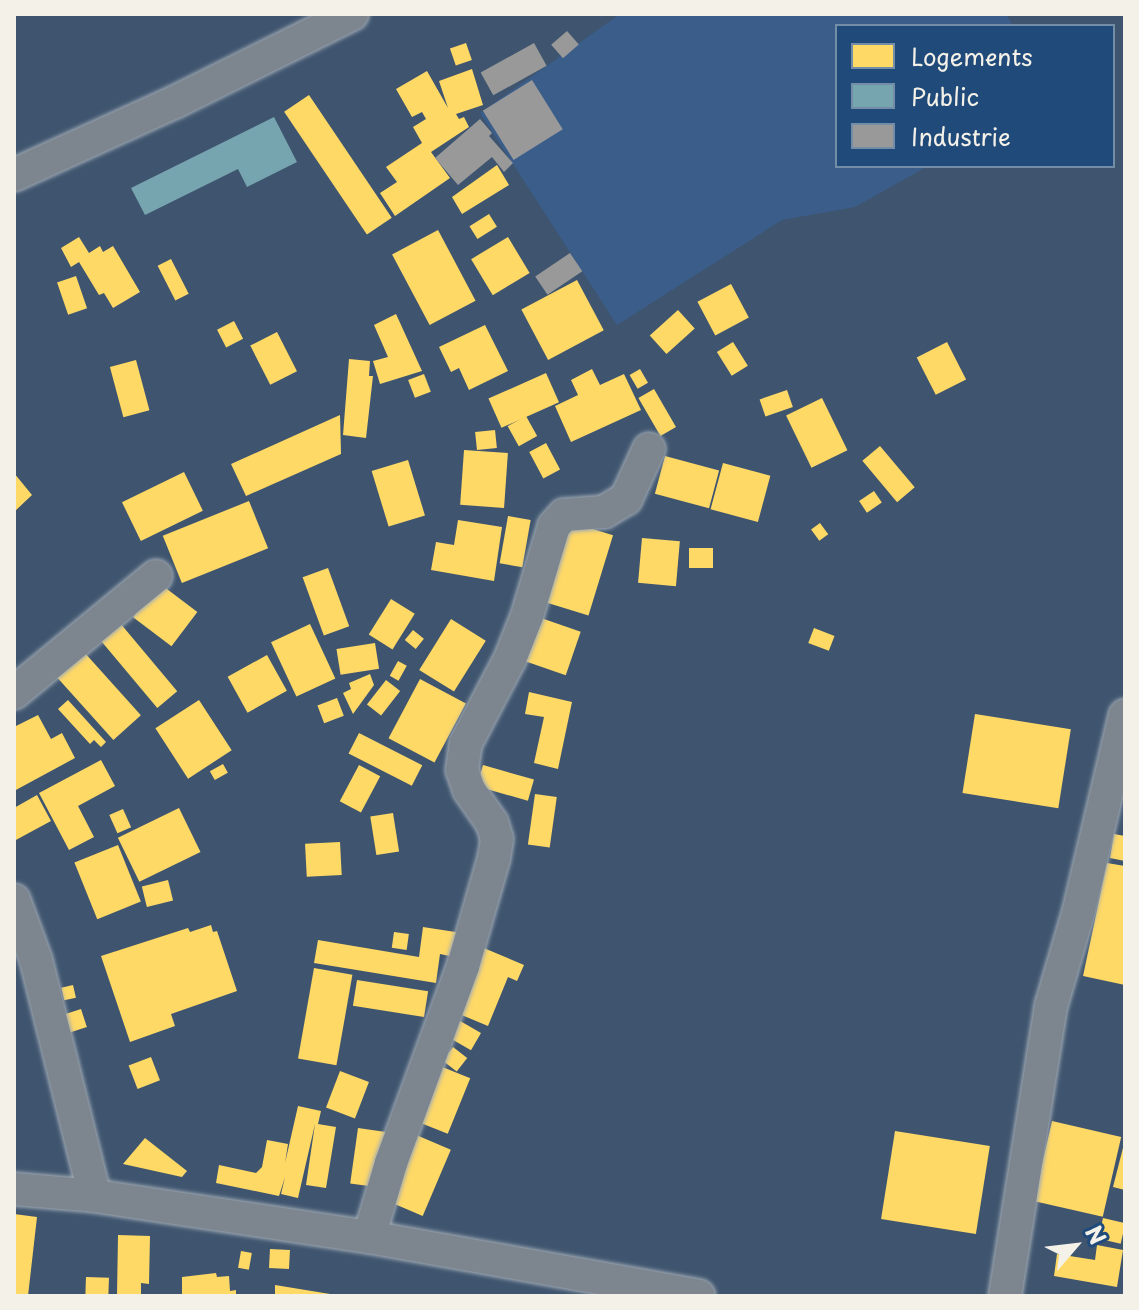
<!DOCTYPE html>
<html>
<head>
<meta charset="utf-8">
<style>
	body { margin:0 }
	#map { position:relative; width:1139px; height:1310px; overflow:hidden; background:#3f556f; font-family:"Playpen Sans",sans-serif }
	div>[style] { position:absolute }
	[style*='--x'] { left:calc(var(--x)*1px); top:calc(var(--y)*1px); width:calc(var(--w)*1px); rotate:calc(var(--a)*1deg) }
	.built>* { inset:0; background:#3a5d8a }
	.homes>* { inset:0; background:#ffd966; transform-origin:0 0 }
	.public>* { inset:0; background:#76a5af }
	.industry>* { inset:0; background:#999; transform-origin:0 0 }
	.roads { filter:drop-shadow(0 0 2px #a0aab4) drop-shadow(0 0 2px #a0aab4) }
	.minor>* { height:32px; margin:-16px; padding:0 16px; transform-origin:16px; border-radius:16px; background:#7d868f }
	span { translate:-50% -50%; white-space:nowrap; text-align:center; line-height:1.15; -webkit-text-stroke:8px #1f4a7a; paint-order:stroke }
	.frame { position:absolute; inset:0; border:16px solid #f4f1e8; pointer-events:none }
	.legend { position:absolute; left:835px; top:24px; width:280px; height:144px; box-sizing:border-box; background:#1f4a7a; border:2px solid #748da6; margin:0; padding:10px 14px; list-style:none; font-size:24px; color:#f4f1e8 }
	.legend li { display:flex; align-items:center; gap:16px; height:40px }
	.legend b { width:40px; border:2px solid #748da6 }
	.north { position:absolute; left:1035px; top:1206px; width:80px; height:80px; -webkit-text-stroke:6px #1f4a7a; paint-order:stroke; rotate:62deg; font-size:22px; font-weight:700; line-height:32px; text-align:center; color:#f4f1e8 }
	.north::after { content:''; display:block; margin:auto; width:28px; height:36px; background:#f4f1e8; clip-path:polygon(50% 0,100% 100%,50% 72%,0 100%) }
</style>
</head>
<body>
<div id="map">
	<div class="built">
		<i style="clip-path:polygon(620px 14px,1006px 14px,1013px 26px,837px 26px,837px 166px,928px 166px,855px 207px,782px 220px,617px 325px,480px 113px)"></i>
	</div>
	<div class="homes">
		<i style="left:466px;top:43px;width:18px;height:17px;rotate:71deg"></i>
		<i style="clip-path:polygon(472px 69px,483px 105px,456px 114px,459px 119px,464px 117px,469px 127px,431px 152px,450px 178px,395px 216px,380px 193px,397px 182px,386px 167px,422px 143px,413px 127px,426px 119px,422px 112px,412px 117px,396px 89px,427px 71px,448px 108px,439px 81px)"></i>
		<i style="left:309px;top:95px;width:148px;height:30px;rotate:56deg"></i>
		<i style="clip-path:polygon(497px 165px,509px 185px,462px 214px,452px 197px)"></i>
		<i style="left:489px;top:214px;width:15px;height:23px;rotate:58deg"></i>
		<i style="left:438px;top:230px;width:80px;height:52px;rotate:62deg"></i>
		<i style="clip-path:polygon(79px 237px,89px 253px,100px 246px,103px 252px,113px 246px,140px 292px,113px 308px,104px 293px,99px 295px,79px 262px,71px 267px,61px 248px)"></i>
		<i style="left:508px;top:237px;width:42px;height:43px;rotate:59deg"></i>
		<i style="left:171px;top:259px;width:39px;height:15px;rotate:63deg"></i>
		<i style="left:76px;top:276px;width:34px;height:20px;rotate:71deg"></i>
		<i style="left:577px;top:280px;width:57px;height:63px;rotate:62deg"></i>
		<i style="left:731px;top:284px;width:38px;height:38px;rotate:62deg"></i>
		<i style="left:678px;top:310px;width:25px;height:38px;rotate:48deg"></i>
		<i style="clip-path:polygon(396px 314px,422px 371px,380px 384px,373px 361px,388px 357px,374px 325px)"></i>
		<i style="left:234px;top:321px;width:20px;height:19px;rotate:63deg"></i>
		<i style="clip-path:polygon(485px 325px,508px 371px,469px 390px,459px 368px,451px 372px,439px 347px)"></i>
		<i style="left:277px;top:332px;width:44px;height:30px;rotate:63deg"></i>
		<i style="left:733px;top:342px;width:28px;height:19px;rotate:58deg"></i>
		<i style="left:947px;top:342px;width:42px;height:34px;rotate:63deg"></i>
		<i style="clip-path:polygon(349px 359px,370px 361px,369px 376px,373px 376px,366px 438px,343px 435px)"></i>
		<i style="left:136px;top:360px;width:52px;height:27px;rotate:75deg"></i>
		<i style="clip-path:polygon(592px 369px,600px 385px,624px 374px,641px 410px,571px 442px,555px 406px,578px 395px,571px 380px)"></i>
		<i style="left:640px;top:369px;width:16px;height:12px;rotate:60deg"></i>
		<i style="left:546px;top:373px;width:32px;height:63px;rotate:66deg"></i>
		<i style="left:424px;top:374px;width:19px;height:17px;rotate:69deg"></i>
		<i style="left:654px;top:389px;width:44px;height:18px;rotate:60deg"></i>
		<i style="left:787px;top:390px;width:18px;height:29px;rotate:71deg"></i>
		<i style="left:822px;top:398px;width:58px;height:40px;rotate:64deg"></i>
		<i style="clip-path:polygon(340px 415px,341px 454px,246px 496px,231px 464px)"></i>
		<i style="left:526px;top:416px;width:23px;height:21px;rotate:61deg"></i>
		<i style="left:495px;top:430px;width:18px;height:20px;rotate:84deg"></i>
		<i style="left:546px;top:443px;width:30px;height:19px;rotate:62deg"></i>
		<i style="left:880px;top:446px;width:54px;height:23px;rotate:50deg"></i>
		<i style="left:464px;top:450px;width:44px;height:55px;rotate:4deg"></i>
		<i style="left:665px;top:456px;width:56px;height:39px;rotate:15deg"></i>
		<i style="left:408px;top:460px;width:58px;height:38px;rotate:73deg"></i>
		<i style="left:723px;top:463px;width:49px;height:48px;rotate:15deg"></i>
		<i style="left:184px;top:472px;width:43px;height:69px;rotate:64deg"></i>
		<i style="clip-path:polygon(14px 473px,32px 495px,14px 512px)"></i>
		<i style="left:874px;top:491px;width:14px;height:18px;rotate:56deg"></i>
		<i style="left:249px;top:501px;width:51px;height:93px;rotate:68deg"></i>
		<i style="left:508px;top:516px;width:23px;height:48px;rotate:10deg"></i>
		<i style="clip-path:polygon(458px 520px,502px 527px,494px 581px,431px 570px,436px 542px,454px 545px)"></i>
		<i style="left:570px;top:522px;width:45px;height:84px;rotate:17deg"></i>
		<i style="left:820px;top:523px;width:14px;height:11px;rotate:54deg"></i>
		<i style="left:642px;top:538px;width:38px;height:45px;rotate:5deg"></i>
		<i style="left:689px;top:548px;width:24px;height:20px"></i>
		<i style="left:328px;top:568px;width:62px;height:27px;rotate:70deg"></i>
		<i style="left:159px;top:583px;width:48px;height:43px;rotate:37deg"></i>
		<i style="left:391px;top:599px;width:28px;height:42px;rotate:32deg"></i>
		<i style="left:541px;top:618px;width:42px;height:46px;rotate:19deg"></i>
		<i style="left:451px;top:619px;width:41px;height:60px;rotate:32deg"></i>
		<i style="left:120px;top:623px;width:89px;height:26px;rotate:50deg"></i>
		<i style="left:310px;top:624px;width:60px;height:43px;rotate:65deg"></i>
		<i style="left:814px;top:628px;width:22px;height:16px;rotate:21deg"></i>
		<i style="left:413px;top:630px;width:14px;height:13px;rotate:39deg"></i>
		<i style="left:375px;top:643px;width:26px;height:39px;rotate:81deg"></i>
		<i style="left:84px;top:652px;width:85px;height:37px;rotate:48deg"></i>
		<i style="left:267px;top:655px;width:41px;height:45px;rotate:61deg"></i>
		<i style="left:398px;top:661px;width:10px;height:17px;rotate:29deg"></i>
		<i style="clip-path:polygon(370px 674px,374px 685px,353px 714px,343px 693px,351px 689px,349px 683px)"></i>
		<i style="left:420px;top:679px;width:52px;height:67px;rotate:28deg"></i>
		<i style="left:386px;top:680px;width:18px;height:31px;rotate:38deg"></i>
		<i style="clip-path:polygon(529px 692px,572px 702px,558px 769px,534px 763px,544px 717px,525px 714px)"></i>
		<i style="left:337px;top:698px;width:19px;height:21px;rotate:69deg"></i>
		<i style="clip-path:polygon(68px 700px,106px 742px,101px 747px,94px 740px,90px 744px,58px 709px)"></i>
		<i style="left:199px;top:700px;width:60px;height:52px;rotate:57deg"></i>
		<i style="left:975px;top:714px;width:97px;height:80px;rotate:9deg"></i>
		<i style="clip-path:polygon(38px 715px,51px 739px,62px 733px,75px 758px,14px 791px,14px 727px)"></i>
		<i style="left:359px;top:733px;width:71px;height:23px;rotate:27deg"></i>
		<i style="clip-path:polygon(101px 760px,115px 786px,78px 806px,94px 837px,69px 850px,39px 793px)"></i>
		<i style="left:223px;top:764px;width:10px;height:15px;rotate:61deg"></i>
		<i style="left:359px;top:765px;width:24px;height:41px;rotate:28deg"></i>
		<i style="left:483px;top:765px;width:53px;height:22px;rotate:16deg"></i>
		<i style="left:535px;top:794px;width:22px;height:51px;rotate:8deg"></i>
		<i style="clip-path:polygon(37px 795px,51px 821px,14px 841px,14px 808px)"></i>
		<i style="left:179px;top:808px;width:49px;height:68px;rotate:64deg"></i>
		<i style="left:123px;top:809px;width:20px;height:15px;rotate:66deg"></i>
		<i style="left:393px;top:813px;width:39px;height:23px;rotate:81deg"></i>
		<i style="clip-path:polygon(1114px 834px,1125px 836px,1125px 861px,1110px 858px)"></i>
		<i style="left:340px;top:842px;width:33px;height:35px;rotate:87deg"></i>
		<i style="left:118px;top:845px;width:61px;height:47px;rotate:68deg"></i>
		<i style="clip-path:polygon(1107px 863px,1125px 866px,1125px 985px,1083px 976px)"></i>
		<i style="left:168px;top:880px;width:21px;height:27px;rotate:76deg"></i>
		<i style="clip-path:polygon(211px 925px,213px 932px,217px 931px,237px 991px,171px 1014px,175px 1026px,130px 1042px,101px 956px,188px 928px,190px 932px)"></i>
		<i style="clip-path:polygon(423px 927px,462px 933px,459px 958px,440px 954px,436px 983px,314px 963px,318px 940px,419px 957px)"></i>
		<i style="left:394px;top:932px;width:15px;height:16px;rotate:8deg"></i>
		<i style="clip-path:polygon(479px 946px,524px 965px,517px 981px,508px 977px,488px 1026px,452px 1011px)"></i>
		<i style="left:314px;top:968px;width:39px;height:92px;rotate:10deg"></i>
		<i style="left:357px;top:980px;width:72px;height:26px;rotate:9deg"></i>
		<i style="left:73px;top:985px;width:13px;height:12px;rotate:77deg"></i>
		<i style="left:81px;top:1009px;width:19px;height:17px;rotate:72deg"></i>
		<i style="left:455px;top:1018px;width:30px;height:20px;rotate:30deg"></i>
		<i style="left:453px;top:1047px;width:18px;height:17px;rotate:38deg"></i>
		<i style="left:151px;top:1057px;width:25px;height:24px;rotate:69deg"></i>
		<i style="left:435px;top:1064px;width:38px;height:60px;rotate:22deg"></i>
		<i style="left:340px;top:1071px;width:31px;height:39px;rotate:21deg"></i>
		<i style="clip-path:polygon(298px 1106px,321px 1111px,318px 1124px,336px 1127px,326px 1188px,306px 1185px,315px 1124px,298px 1198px,281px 1194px,285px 1177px,279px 1196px,216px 1183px,219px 1165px,256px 1173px,262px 1167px,267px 1140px,288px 1144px,285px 1163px)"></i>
		<i style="left:1052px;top:1121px;width:71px;height:82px;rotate:13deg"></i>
		<i style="left:358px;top:1128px;width:28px;height:56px;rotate:8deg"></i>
		<i style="left:895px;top:1131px;width:96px;height:89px;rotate:9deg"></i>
		<i style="left:414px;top:1134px;width:40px;height:72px;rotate:23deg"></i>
		<i style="clip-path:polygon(145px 1138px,187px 1171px,182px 1177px,123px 1164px)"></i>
		<i style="clip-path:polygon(1125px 1140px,1125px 1190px,1113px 1187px)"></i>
		<i style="clip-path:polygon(14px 1214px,37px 1217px,28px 1296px,14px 1296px)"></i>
		<i style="left:1103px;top:1218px;width:23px;height:21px;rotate:13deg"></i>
		<i style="clip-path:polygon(118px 1235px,150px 1236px,149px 1284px,141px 1283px,141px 1296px,117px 1296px)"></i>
		<i style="clip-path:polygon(1097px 1245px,1123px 1250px,1117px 1287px,1054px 1276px,1057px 1254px,1095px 1260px)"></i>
		<i style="left:270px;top:1249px;width:20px;height:19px;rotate:3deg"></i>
		<i style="left:241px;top:1251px;width:11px;height:17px;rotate:10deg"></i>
		<i style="clip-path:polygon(216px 1273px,217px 1277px,229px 1276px,230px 1291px,236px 1290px,236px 1296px,182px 1296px,182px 1277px)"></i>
		<i style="left:86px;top:1277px;width:23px;height:19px;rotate:2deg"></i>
		<i style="clip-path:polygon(275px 1285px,330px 1294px,330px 1296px,275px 1296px)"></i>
	</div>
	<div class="public">
		<i style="clip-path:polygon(274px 117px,297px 162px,247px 187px,238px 169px,145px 215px,131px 188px)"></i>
	</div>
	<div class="industry">
		<i style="left:567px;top:31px;width:18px;height:21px;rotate:49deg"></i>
		<i style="left:534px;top:43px;width:26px;height:61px;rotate:61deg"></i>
		<i style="left:532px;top:80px;width:58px;height:58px;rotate:58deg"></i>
		<i style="clip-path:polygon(480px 119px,492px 133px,489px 136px,513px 163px,504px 172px,492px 157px,458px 185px,435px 158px)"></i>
		<i style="left:570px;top:253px;width:22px;height:42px;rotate:56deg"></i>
	</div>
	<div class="roads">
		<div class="minor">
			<i style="--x:14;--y:175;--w:177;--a:-24.4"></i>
			<i style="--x:175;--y:102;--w:198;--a:-26.4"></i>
			<i style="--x:14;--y:693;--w:184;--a:-39.5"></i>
			<i style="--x:14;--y:900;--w:64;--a:69.9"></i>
			<i style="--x:36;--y:960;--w:243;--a:76"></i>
			<i style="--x:14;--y:1189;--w:81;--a:4.9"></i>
			<i style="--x:95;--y:1196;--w:277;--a:8.5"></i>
			<i style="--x:369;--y:1237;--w:335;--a:10.1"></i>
			<i style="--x:369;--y:1237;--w:77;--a:-73.4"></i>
			<i style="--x:391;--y:1163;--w:210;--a:-69.9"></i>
			<i style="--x:463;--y:966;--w:112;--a:-74"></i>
			<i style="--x:494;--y:858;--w:19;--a:-81"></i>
			<i style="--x:497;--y:839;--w:17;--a:-107"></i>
			<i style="--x:492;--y:823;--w:40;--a:-124.9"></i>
			<i style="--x:469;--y:790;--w:21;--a:-109"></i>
			<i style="--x:462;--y:770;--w:27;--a:-82"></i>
			<i style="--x:466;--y:743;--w:95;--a:-62.4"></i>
			<i style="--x:510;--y:659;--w:46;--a:-68.4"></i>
			<i style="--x:527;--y:616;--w:94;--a:-73.3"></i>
			<i style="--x:554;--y:526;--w:15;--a:-48"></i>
			<i style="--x:564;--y:515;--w:40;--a:-4.3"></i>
			<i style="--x:604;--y:512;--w:26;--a:-31"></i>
			<i style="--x:626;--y:499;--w:55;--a:-65.3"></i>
			<i style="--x:1005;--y:1296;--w:294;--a:-81"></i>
			<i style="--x:1051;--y:1006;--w:100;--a:-73.7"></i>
			<i style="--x:1079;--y:910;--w:200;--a:-76.7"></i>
		</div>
	</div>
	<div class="frame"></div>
	<ul class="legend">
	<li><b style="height:22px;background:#ffd966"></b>Logements</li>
	<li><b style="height:22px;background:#76a5af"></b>Public</li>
	<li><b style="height:22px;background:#999"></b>Industrie</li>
	</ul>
	<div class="north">N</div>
</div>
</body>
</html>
